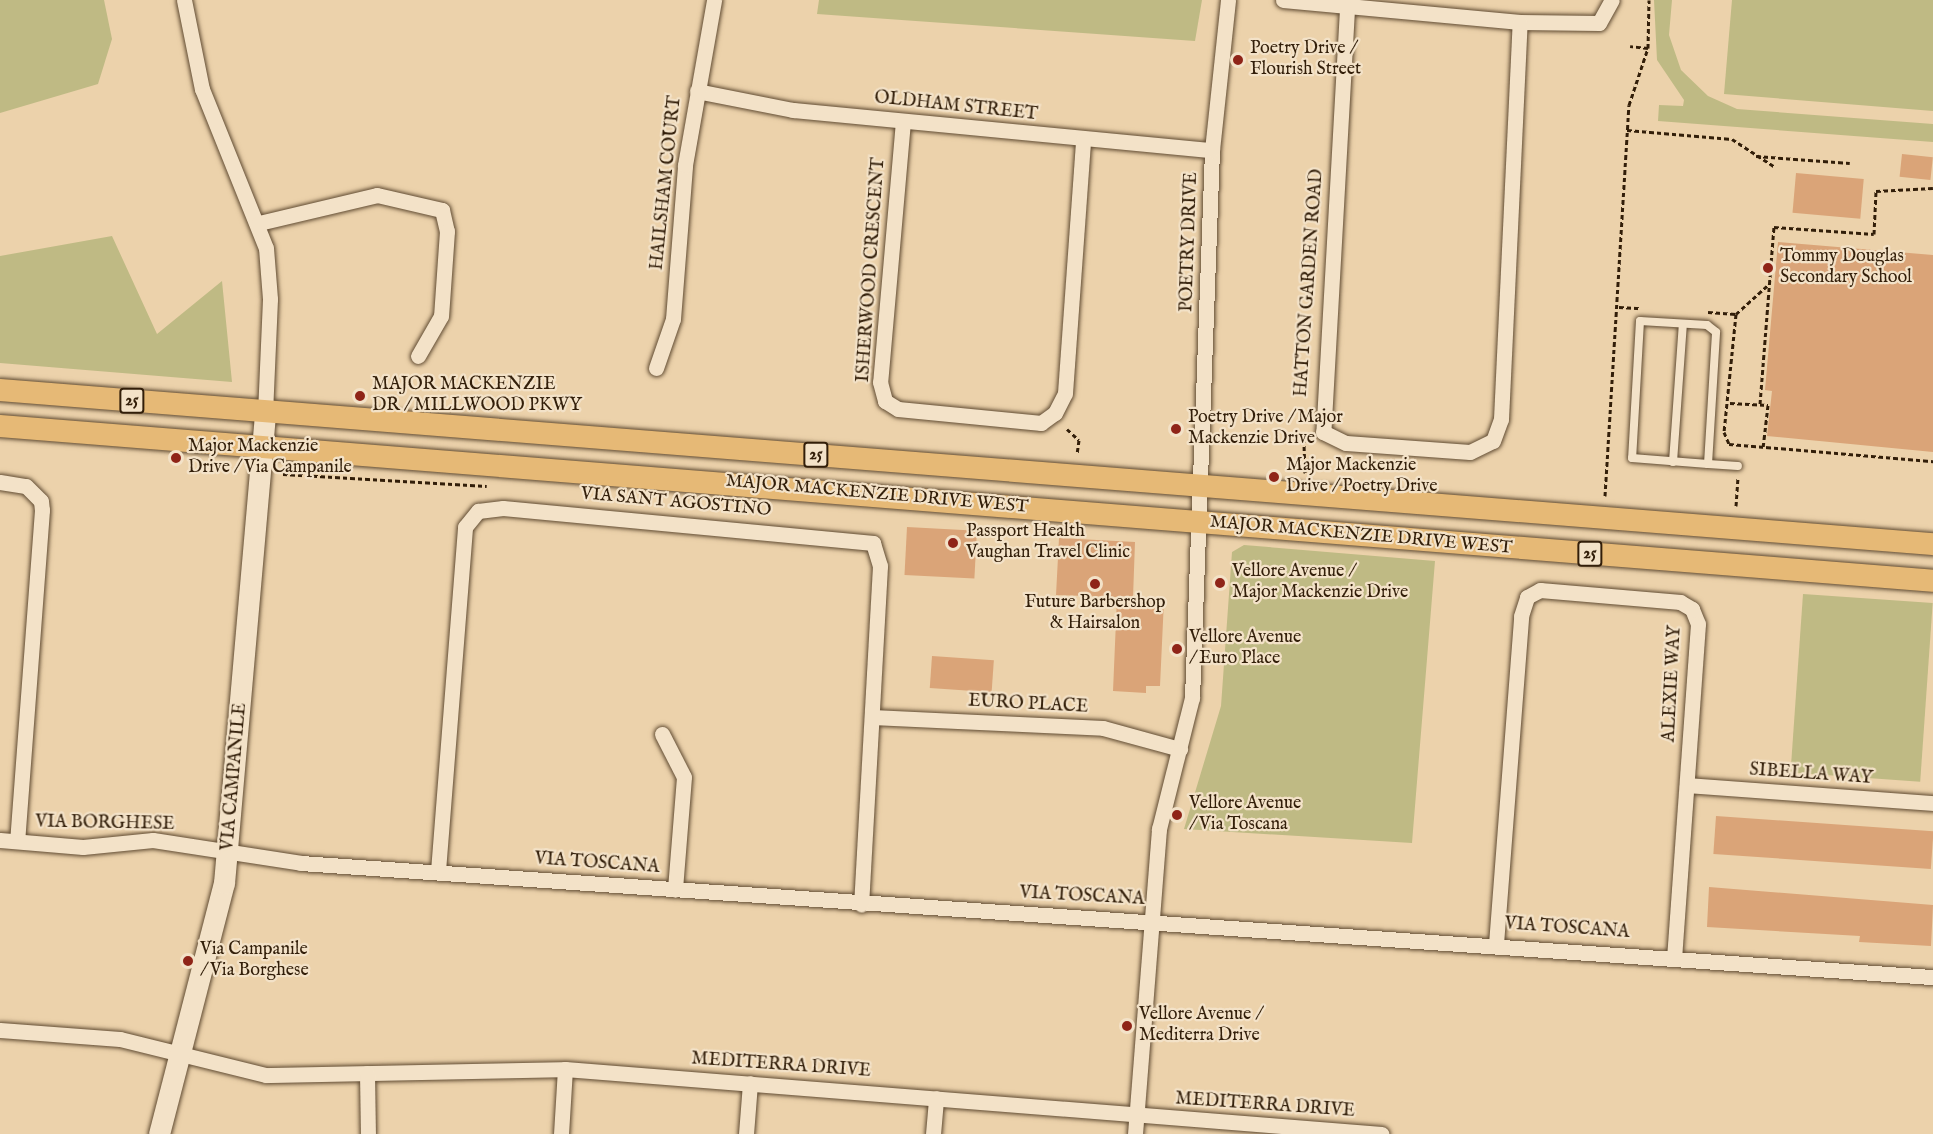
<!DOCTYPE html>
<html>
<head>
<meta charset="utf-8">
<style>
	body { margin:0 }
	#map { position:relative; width:1933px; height:1134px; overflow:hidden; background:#ecd2ab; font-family:"IM FELL English",serif }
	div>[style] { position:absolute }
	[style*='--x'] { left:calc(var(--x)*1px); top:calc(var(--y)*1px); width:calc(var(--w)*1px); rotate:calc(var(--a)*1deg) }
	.green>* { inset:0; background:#bfba84; transform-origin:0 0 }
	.building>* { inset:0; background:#daa478; transform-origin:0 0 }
	.path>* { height:3px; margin-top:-1.5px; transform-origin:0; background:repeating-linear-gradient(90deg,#321e09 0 4.5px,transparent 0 7.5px) }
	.roads { filter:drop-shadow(0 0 2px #604b32) drop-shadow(0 0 2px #604b32) }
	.lane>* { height:8px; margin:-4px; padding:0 4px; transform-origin:4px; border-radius:4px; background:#f3e2c8 }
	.street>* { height:15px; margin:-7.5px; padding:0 7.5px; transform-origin:7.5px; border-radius:7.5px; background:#f3e2c8 }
	.secondary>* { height:21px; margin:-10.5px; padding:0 10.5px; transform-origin:10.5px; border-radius:10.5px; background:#f3e2c8 }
	.primary>* { height:22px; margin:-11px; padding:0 11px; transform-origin:11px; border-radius:11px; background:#e6b976 }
	.dots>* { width:16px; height:16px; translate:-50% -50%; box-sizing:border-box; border:3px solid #f3e2c8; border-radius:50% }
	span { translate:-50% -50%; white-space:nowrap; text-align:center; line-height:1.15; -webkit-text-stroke:4.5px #f3e2c8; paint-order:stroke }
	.shield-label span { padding:2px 4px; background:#f3e2c8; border:2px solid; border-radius:4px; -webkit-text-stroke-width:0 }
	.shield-label { font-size:16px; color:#321e09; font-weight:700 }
	.poi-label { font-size:18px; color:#321e09 }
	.left { translate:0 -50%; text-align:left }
	.street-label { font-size:18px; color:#321e09 }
</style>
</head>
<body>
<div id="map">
	<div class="green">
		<i style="clip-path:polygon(0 0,104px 0,112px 39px,98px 84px,0 113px)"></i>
		<i style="clip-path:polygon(819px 0,1202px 0,1195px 41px,817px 14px)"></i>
		<i style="clip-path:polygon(1654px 0,1672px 0,1669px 35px,1681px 70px,1708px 96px,1737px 109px,1933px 124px,1933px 142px,1658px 121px,1659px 105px,1683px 106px,1684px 100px,1657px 60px)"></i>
		<i style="clip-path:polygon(1732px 0,1933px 0,1933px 111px,1724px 94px)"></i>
		<i style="clip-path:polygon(112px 236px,157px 334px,222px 281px,232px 382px,0 363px,0 256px)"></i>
		<i style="clip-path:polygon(1244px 545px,1435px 561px,1412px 843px,1184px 829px,1221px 706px,1232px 552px)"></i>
		<i style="left:1803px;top:594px;width:130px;height:179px;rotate:4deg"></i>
	</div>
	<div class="building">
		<i style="left:1902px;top:154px;width:31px;height:23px;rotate:6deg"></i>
		<i style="left:1796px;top:173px;width:68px;height:40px;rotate:5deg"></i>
		<i style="clip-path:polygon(1778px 242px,1933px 255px,1933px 452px,1767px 436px,1772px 391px,1765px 390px)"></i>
		<i style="left:907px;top:527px;width:70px;height:48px;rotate:3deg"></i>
		<i style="clip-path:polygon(1059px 538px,1135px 542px,1133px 598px,1164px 600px,1160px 686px,1146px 686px,1146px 693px,1113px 691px,1117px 597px,1056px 595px)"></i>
		<i style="left:932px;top:656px;width:62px;height:32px;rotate:4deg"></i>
		<i style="left:1716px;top:816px;width:218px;height:38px;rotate:4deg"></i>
		<i style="clip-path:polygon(1709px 887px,1933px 905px,1931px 946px,1859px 942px,1860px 936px,1707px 927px)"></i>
	</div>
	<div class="path">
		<i style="--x:1648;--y:48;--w:48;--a:-88.8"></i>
		<i style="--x:1627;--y:130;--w:105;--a:4.9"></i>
		<i style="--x:1732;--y:139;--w:51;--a:33.1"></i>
		<i style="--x:1756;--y:156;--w:94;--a:4.3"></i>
		<i style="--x:1619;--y:307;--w:22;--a:3"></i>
		<i style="--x:1708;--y:312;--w:28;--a:4"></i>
		<i style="--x:1736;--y:314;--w:43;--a:-42.2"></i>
		<i style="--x:1736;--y:314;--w:119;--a:95.8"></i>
		<i style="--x:1724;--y:432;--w:13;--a:67"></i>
		<i style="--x:1729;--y:444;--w:205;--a:4.8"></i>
		<i style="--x:1730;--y:403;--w:38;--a:3"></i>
		<i style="--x:1768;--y:405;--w:43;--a:96.6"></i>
		<i style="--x:1760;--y:404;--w:178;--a:-85.5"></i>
		<i style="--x:1774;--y:227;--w:100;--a:4"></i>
		<i style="--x:1874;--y:234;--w:43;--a:-87.3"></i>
		<i style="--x:1876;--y:191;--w:57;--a:-3"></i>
		<i style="--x:1067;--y:429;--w:16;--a:43"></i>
		<i style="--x:1079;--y:440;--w:14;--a:98"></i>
		<i style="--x:220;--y:463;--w:14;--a:30"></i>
		<i style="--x:1305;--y:473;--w:36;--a:-92"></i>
		<i style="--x:1304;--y:437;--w:7;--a:-8"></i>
		<i style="--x:283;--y:474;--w:204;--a:3.4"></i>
		<i style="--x:1605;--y:496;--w:392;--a:-86.5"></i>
		<i style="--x:1629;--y:105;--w:60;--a:-71.6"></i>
		<i style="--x:1648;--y:48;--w:18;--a:-174"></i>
		<i style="--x:1736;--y:506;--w:29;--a:-86"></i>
	</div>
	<div class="roads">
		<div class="lane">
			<i style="--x:1673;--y:462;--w:138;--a:-85.9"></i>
			<i style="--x:1708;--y:464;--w:132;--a:-86.5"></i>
			<i style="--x:1716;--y:332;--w:11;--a:-142"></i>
			<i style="--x:1707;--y:325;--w:67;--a:-176.6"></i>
			<i style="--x:1640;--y:321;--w:137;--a:93.3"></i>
			<i style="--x:1632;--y:458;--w:76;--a:4.5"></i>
			<i style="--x:1708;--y:464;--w:30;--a:4"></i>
		</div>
		<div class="street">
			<i style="--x:184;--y:0;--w:91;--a:78.6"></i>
			<i style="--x:202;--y:89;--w:171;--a:68.1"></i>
			<i style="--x:266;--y:248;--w:51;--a:85.5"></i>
			<i style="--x:270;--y:299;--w:114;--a:92.5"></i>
			<i style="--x:1283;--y:0;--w:238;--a:5.3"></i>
			<i style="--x:1520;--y:22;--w:79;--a:0.7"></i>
			<i style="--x:1599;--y:23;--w:26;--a:-61"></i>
			<i style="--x:1347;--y:9;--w:424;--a:93.2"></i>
			<i style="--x:1323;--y:432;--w:25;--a:26"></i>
			<i style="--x:1346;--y:443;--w:124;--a:4.2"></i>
			<i style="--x:1470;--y:452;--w:25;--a:-26"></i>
			<i style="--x:1493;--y:441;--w:23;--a:-70"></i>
			<i style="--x:1501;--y:419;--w:397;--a:-87.3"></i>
			<i style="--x:697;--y:91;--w:98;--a:11.2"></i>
			<i style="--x:793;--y:110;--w:421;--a:5.5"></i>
			<i style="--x:903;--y:121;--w:262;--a:95"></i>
			<i style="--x:880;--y:382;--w:20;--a:75"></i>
			<i style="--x:885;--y:401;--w:15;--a:32"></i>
			<i style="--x:898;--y:409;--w:144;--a:5.6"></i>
			<i style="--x:1041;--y:423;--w:17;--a:-36"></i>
			<i style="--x:1055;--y:413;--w:22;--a:-63"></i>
			<i style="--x:1065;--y:393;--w:254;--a:-85.9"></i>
			<i style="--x:259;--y:223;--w:121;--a:-13.3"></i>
			<i style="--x:377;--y:195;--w:67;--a:13"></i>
			<i style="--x:442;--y:210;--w:22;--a:77"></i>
			<i style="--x:447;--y:231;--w:85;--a:94"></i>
			<i style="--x:441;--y:316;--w:46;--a:119.9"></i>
			<i style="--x:656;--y:368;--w:52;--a:-70.9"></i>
			<i style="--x:673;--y:319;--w:154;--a:-85.5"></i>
			<i style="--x:685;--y:165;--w:168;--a:-80"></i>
			<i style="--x:0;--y:482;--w:26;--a:9"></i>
			<i style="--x:26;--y:486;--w:21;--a:45"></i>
			<i style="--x:41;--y:501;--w:9;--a:84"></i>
			<i style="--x:42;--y:510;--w:332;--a:94.3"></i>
			<i style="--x:872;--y:717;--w:231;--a:2.7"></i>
			<i style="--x:1103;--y:728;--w:80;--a:15.3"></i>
			<i style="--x:662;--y:734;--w:48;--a:62.9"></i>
			<i style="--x:684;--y:777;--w:113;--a:94.6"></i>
			<i style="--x:1687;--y:785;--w:247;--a:4.2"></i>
			<i style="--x:0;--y:840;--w:83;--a:4.8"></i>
			<i style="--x:83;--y:847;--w:70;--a:-5.7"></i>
			<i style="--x:153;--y:840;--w:150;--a:8.8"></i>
			<i style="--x:301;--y:863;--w:1636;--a:4"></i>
			<i style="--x:438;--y:871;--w:345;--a:-85.5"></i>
			<i style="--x:465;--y:527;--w:21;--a:-51"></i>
			<i style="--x:478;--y:511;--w:25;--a:-7"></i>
			<i style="--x:503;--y:508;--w:372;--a:5.4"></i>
			<i style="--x:873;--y:543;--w:24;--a:73"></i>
			<i style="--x:880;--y:566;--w:339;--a:93.2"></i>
			<i style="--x:1496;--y:944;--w:329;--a:-85.6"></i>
			<i style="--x:1521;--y:616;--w:20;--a:-72"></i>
			<i style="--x:1527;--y:597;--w:15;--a:-28"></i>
			<i style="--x:1540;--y:590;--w:141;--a:4.9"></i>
			<i style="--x:1680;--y:602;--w:14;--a:30"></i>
			<i style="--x:1692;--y:609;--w:16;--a:68"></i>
			<i style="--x:1698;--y:624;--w:333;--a:94.1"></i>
			<i style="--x:0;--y:1030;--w:120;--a:4.3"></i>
			<i style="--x:120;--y:1039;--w:150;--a:13.9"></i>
			<i style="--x:266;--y:1075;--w:299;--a:-1.1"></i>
			<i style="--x:565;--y:1069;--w:819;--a:4.55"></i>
			<i style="--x:367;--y:1073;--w:61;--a:89.1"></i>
			<i style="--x:561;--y:1134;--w:65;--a:-86.5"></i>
			<i style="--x:746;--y:1134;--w:51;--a:-85.5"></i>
			<i style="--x:933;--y:1134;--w:36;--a:-85"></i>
			<i style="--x:1135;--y:1134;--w:306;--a:-85.5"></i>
			<i style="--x:1159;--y:829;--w:135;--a:-75.9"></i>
			<i style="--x:1192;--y:698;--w:548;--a:-87.91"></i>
			<i style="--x:1212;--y:150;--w:151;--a:-83.9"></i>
		</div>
		<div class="secondary">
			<i style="--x:159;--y:1134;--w:259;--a:-75.5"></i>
			<i style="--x:224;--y:883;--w:472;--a:-85"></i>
		</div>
		<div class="primary">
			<i style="--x:0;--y:390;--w:1939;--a:4.56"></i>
			<i style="--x:0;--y:426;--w:1939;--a:4.58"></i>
		</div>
	</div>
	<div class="dots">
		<i style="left:1238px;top:60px;background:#8f2418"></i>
		<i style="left:1768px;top:268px;background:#8f2418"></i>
		<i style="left:360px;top:396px;background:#8f2418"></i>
		<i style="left:1176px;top:429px;background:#8f2418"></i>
		<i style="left:176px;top:458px;background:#8f2418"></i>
		<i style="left:1274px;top:477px;background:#8f2418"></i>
		<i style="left:953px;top:543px;background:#8f2418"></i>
		<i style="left:1220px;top:583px;background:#8f2418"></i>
		<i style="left:1095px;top:584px;background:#8f2418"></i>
		<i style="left:1177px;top:649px;background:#8f2418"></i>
		<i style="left:1177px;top:815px;background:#8f2418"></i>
		<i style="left:188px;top:961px;background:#8f2418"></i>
		<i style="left:1127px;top:1026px;background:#8f2418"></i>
	</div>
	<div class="shield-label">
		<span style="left:132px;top:401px">25</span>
		<span style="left:816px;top:455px">25</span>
		<span style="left:1590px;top:554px">25</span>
	</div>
	<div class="poi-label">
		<span class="left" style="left:1250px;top:60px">Poetry Drive /<br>Flourish Street</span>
		<span class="left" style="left:1780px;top:268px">Tommy Douglas<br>Secondary School</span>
		<span class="left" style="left:372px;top:396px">MAJOR MACKENZIE<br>DR / MILLWOOD PKWY</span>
		<span class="left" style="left:1188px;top:429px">Poetry Drive / Major<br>Mackenzie Drive</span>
		<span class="left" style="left:188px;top:458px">Major Mackenzie<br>Drive / Via Campanile</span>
		<span class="left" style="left:1286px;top:477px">Major Mackenzie<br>Drive / Poetry Drive</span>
		<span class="left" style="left:966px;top:543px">Passport Health<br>Vaughan Travel Clinic</span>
		<span class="left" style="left:1232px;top:583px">Vellore Avenue /<br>Major Mackenzie Drive</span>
		<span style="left:1095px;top:614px">Future Barbershop<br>&amp; Hairsalon</span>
		<span class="left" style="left:1189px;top:649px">Vellore Avenue<br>/ Euro Place</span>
		<span class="left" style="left:1189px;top:815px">Vellore Avenue<br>/ Via Toscana</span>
		<span class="left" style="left:200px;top:961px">Via Campanile<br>/ Via Borghese</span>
		<span class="left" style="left:1139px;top:1026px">Vellore Avenue /<br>Mediterra Drive</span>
	</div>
	<div class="street-label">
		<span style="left:956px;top:107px;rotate:6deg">OLDHAM STREET</span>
		<span style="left:667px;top:183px;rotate:-84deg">HAILSHAM COURT</span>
		<span style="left:1190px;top:242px;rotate:-88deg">POETRY DRIVE</span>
		<span style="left:872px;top:270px;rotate:-86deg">ISHERWOOD CRESCENT</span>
		<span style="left:1310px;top:283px;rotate:-86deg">HATTON GARDEN ROAD</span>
		<span style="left:877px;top:495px;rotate:5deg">MAJOR MACKENZIE DRIVE WEST</span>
		<span style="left:676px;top:503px;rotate:5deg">VIA SANT AGOSTINO</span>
		<span style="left:1361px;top:536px;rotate:5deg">MAJOR MACKENZIE DRIVE WEST</span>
		<span style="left:1673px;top:684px;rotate:-87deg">ALEXIE WAY</span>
		<span style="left:1028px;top:705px;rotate:3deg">EURO PLACE</span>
		<span style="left:1811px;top:775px;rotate:4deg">SIBELLA WAY</span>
		<span style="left:235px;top:777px;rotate:-85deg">VIA CAMPANILE</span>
		<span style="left:105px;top:824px;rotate:1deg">VIA BORGHESE</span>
		<span style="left:597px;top:864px;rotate:4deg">VIA TOSCANA</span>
		<span style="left:1082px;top:897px;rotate:3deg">VIA TOSCANA</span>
		<span style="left:1567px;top:929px;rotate:4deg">VIA TOSCANA</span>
		<span style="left:781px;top:1066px;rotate:4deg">MEDITERRA DRIVE</span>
		<span style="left:1265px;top:1106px;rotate:4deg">MEDITERRA DRIVE</span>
	</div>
</div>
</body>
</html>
